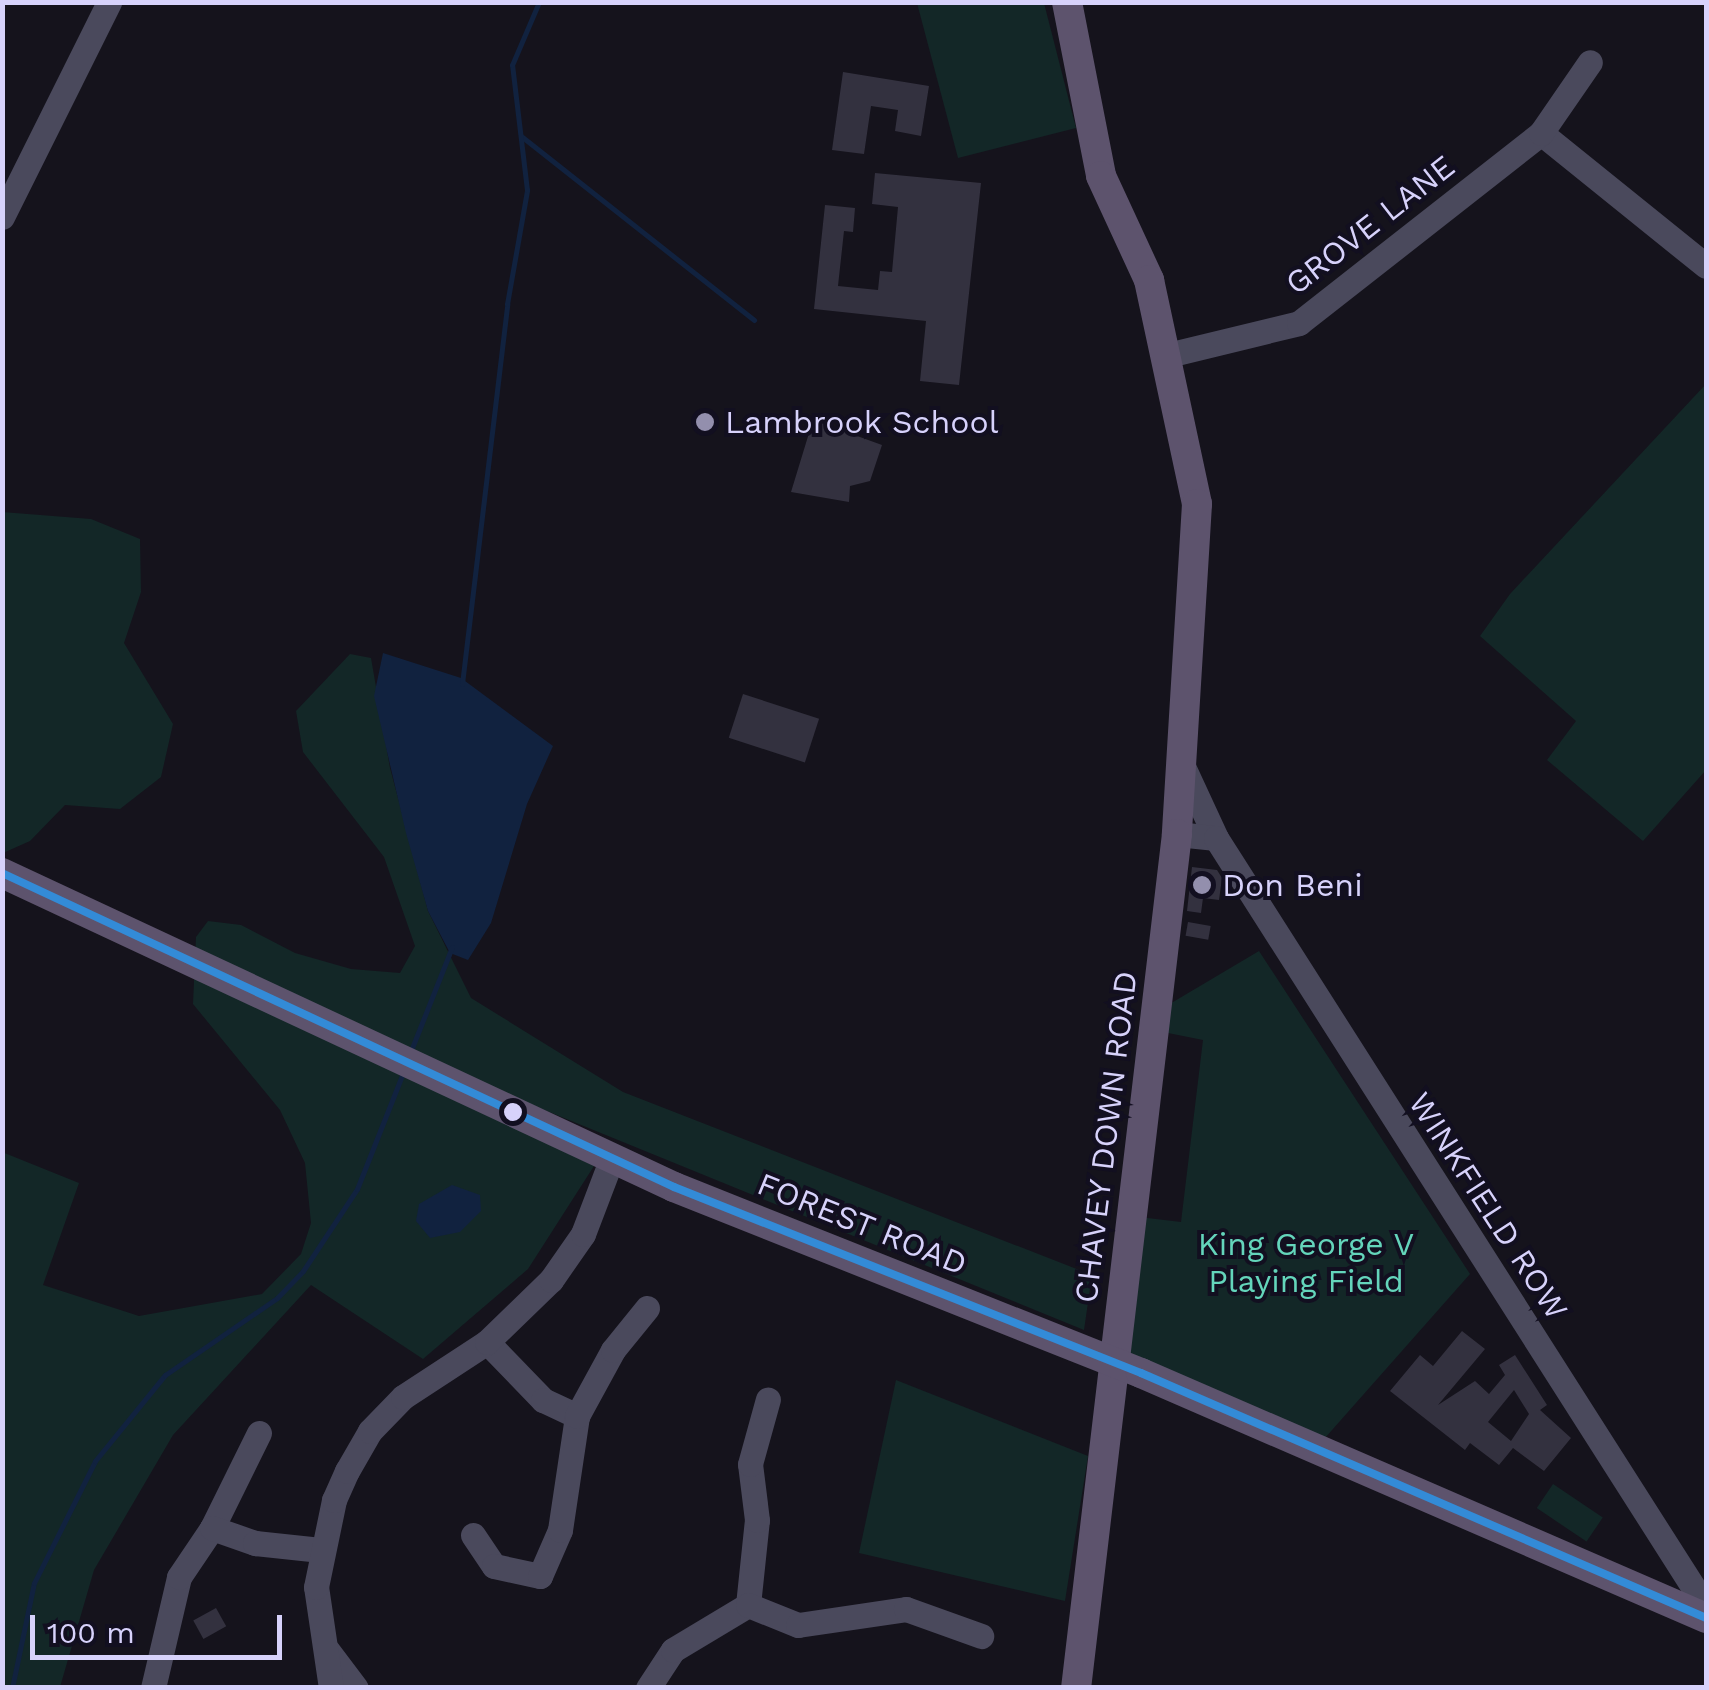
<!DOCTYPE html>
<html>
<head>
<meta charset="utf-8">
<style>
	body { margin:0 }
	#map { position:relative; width:1709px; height:1690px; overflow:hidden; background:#15131c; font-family:"Work Sans",sans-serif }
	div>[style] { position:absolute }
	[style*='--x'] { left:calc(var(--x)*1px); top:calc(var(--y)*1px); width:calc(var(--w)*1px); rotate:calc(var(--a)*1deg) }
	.green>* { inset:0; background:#132727; transform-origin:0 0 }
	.water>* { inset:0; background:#11223f }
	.stream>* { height:5px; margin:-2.5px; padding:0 2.5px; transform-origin:2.5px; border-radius:2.5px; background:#11223f }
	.building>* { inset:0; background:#33313f; transform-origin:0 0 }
	.minor>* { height:25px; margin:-12.5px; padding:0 12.5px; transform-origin:12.5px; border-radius:12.5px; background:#4a495c }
	.major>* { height:30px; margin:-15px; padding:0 15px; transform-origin:15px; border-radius:15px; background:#5d536d }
	.bus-1>* { height:8px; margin:-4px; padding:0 4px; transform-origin:4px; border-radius:4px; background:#338bd7 }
	.dots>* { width:28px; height:28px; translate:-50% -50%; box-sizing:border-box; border:5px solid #120f20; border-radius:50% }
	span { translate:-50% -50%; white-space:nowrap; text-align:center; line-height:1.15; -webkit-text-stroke:8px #120f20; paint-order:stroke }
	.street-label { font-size:32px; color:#d7d2fb }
	.poi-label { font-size:32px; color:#d7d2fb }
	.left { translate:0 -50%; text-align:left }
	.park-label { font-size:32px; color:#64d5bb }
	.frame { position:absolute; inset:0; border:5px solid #d7d2fb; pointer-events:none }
	.scale { position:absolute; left:30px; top:1615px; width:252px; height:45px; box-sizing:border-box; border:5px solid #d7d2fb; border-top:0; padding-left:12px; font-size:30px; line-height:35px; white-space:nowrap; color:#d7d2fb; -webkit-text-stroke:8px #120f20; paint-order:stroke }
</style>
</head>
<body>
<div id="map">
	<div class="green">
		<i style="clip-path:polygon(917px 3px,1044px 3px,1076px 128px,958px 158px)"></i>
		<i style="clip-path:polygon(1706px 384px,1706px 770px,1643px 841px,1547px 760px,1576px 721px,1480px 636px,1510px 594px)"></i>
		<i style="clip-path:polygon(2px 512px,91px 519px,140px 539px,141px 592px,124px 643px,173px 724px,161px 777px,120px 809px,65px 805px,30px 841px,3px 853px)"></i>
		<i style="clip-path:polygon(350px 654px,371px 658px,390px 768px,428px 911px,471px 998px,623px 1092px,1092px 1275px,1084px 1330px,515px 1098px,506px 1123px,594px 1166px,528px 1269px,423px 1359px,311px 1285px,173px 1435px,94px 1570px,60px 1687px,3px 1687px,2px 1152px,79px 1183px,43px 1285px,139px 1316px,262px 1294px,301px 1254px,311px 1223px,305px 1163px,280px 1110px,193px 1004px,196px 937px,208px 921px,241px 925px,295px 953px,351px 969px,400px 973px,415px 946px,384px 857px,303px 752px,296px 711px)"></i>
		<i style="clip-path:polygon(1259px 951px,1470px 1274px,1325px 1438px,1126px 1354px,1139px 1217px,1181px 1222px,1203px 1040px,1163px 1032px,1168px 1005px)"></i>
		<i style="clip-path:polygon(896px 1380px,1088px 1456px,1065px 1601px,859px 1553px)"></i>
		<i style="left:1553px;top:1484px;width:60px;height:29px;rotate:34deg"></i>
	</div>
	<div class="water">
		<i style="clip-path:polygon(383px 653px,461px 678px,553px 746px,527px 804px,491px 923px,468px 960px,450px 953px,428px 911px,406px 833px,374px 696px)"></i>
		<i style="clip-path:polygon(452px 1185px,480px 1195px,481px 1211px,460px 1232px,430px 1238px,416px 1221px,419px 1204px)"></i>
	</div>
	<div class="stream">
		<i style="--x:521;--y:136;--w:297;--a:38.3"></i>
		<i style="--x:462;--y:684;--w:383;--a:-83.2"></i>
		<i style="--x:507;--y:304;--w:116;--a:-80"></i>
		<i style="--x:527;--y:190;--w:126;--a:-96.8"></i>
		<i style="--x:512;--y:65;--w:69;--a:-66.8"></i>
		<i style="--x:410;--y:1053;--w:114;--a:-68.4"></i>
		<i style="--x:12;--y:1688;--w:107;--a:-78.2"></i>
		<i style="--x:34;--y:1583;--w:136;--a:-63.4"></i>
		<i style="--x:95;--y:1461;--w:111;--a:-50.9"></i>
		<i style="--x:165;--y:1375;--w:136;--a:-34.5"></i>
		<i style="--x:277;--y:1298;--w:37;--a:-46"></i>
		<i style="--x:303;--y:1271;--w:98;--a:-56.6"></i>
		<i style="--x:357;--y:1189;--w:125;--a:-68.4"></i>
	</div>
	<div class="building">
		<i style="clip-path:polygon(843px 72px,929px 86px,921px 136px,895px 131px,898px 110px,871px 106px,864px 154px,832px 150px)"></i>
		<i style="clip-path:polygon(875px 173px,981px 183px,959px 385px,920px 381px,926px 321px,814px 309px,825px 205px,855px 208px,853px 232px,844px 231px,838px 286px,878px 290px,880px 271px,892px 272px,898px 207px,872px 204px)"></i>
		<i style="clip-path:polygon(813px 420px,882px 445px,870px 481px,850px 486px,849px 502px,791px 492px)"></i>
		<i style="left:743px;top:694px;width:80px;height:46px;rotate:18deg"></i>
		<i style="clip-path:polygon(1192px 867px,1217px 870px,1222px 878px,1219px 900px,1203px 898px,1201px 913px,1187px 911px)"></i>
		<i style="left:1188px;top:922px;width:23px;height:14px;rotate:10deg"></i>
		<i style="clip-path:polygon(evenodd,1462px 1331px,1485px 1349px,1438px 1405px,1475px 1381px,1489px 1394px,1505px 1375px,1499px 1365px,1515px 1355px,1547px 1405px,1540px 1410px,1571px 1438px,1544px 1471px,1513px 1448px,1499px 1465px,1470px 1443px,1465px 1450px,1390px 1391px,1420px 1355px,1433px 1366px,1462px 1331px,1514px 1390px,1529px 1414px,1511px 1441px,1488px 1422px,1514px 1390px)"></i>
		<i style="left:216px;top:1608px;width:21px;height:26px;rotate:61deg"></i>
	</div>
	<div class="minor">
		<i style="--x:1541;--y:133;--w:212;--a:38.9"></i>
		<i style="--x:2;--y:217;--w:240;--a:-63.5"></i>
		<i style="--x:1168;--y:355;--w:135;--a:-13.7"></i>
		<i style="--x:1299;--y:323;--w:308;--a:-38.1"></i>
		<i style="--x:1541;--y:133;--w:86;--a:-55.4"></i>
		<i style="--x:1180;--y:760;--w:86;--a:65.2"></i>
		<i style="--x:1177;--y:834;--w:39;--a:6"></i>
		<i style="--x:1216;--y:838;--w:912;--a:57.5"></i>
		<i style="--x:487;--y:1342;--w:81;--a:46"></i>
		<i style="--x:543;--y:1400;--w:38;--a:25"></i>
		<i style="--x:212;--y:1528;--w:106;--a:-63.7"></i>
		<i style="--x:473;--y:1535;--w:37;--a:56"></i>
		<i style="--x:494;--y:1566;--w:47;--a:12.3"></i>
		<i style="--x:540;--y:1576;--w:50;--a:-66.5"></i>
		<i style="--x:560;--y:1530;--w:115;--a:-81.5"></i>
		<i style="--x:577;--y:1416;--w:75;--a:-61.4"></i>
		<i style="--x:613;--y:1350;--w:54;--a:-51"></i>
		<i style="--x:748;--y:1605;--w:85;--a:-84"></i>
		<i style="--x:757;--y:1520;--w:56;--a:-97.1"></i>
		<i style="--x:750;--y:1464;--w:67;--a:-74.5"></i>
		<i style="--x:328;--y:1651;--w:46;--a:52.9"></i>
		<i style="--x:153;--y:1688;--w:114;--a:-76.8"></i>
		<i style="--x:179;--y:1577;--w:59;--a:-56"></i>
		<i style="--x:212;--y:1528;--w:46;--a:19.2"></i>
		<i style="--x:255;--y:1543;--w:66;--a:6.1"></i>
		<i style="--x:331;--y:1688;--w:102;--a:-98.4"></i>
		<i style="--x:316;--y:1587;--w:89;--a:-78.3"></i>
		<i style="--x:334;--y:1500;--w:32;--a:-66"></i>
		<i style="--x:347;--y:1471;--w:46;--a:-60.1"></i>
		<i style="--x:370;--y:1431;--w:47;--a:-45.9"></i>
		<i style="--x:403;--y:1397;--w:100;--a:-33.2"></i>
		<i style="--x:487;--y:1342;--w:89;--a:-44.1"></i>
		<i style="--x:551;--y:1280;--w:56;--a:-55.2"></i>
		<i style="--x:583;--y:1234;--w:81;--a:-69.1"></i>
		<i style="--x:648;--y:1688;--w:45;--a:-56.7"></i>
		<i style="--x:673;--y:1650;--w:87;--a:-31"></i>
		<i style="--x:748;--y:1605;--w:54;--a:21.8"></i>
		<i style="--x:798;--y:1625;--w:109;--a:-8.4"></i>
		<i style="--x:906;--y:1609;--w:80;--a:19.8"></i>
	</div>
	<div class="major">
		<i style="--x:1067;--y:2;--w:177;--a:78.9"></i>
		<i style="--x:1101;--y:176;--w:115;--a:65.2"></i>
		<i style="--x:1149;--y:280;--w:229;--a:77.9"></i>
		<i style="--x:1197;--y:504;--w:331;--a:93.5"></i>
		<i style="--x:1177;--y:834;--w:860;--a:96.74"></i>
		<i style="--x:2;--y:873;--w:742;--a:25.04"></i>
		<i style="--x:674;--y:1187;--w:503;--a:21.72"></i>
		<i style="--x:1141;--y:1373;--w:616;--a:23.44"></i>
	</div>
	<div class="bus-1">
		<i style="--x:2;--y:873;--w:742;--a:25.04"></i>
		<i style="--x:674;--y:1187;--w:503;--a:21.72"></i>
		<i style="--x:1141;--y:1373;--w:616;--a:23.44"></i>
	</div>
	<div class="dots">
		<i style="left:705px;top:422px;background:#938fad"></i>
		<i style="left:1202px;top:885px;background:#938fad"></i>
		<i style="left:513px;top:1112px;background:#d7d2fb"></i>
	</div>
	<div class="street-label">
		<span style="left:1370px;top:225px;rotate:-38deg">GROVE LANE</span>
		<span style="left:1106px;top:1137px;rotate:-83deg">CHAVEY DOWN ROAD</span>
		<span style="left:1488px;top:1206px;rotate:57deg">WINKFIELD ROW</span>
		<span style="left:862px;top:1224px;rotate:22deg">FOREST ROAD</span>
	</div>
	<div class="poi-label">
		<span class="left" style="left:725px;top:422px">Lambrook School</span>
		<span class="left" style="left:1222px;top:885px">Don Beni</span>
	</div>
	<div class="park-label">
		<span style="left:1306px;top:1263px">King George V<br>Playing Field</span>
	</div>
	<div class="frame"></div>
	<div class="scale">100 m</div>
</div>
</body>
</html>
